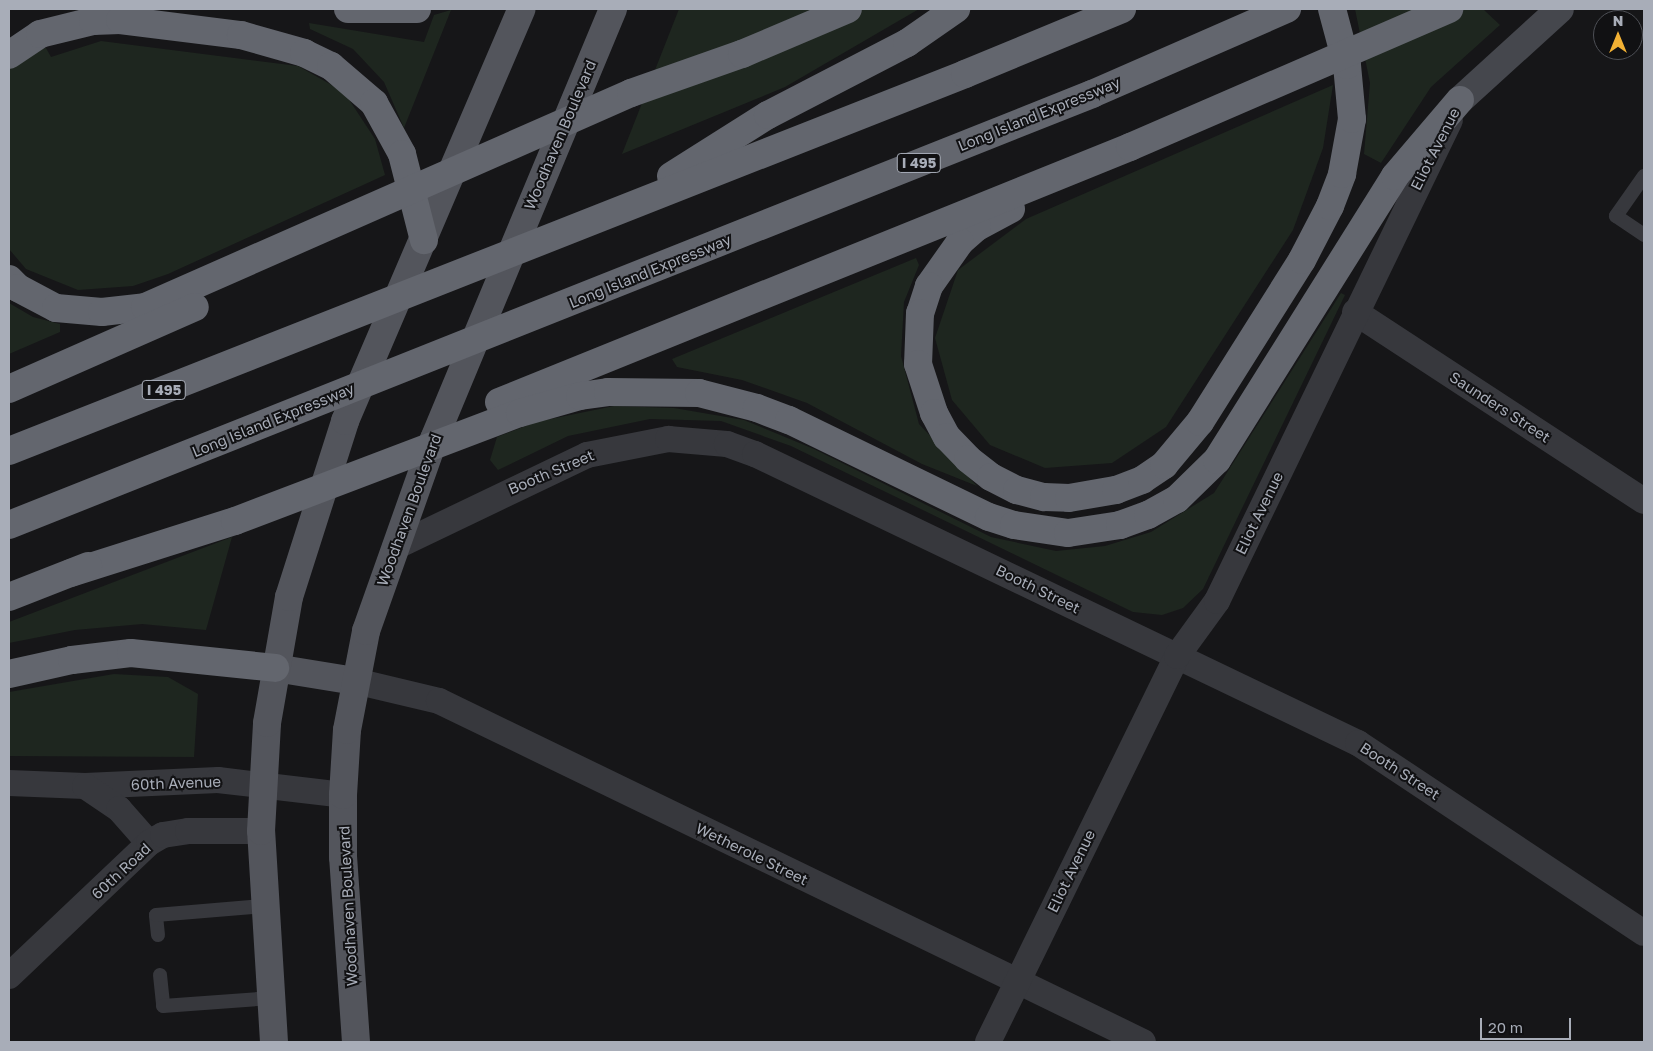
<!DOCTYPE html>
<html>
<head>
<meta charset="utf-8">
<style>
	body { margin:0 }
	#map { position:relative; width:1653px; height:1051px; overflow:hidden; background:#161618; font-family:"Golos Text",sans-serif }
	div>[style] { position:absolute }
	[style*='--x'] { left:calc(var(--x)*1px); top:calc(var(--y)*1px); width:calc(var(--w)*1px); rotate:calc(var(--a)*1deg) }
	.green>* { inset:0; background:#1e261f }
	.lane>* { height:14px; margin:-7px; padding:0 7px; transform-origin:7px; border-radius:7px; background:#37383d }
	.street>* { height:26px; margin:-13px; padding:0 13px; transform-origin:13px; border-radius:13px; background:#37383d }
	.secondary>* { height:28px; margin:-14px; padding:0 14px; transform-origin:14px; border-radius:14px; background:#45474d }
	.primary>* { height:28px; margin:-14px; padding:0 14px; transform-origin:14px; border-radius:14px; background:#53555c }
	.highway>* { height:28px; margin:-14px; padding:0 14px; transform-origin:14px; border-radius:14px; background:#63666e }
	span { translate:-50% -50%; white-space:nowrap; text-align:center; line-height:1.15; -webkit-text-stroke:4px #111113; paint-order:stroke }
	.shield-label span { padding:1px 4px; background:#111113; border:1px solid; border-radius:4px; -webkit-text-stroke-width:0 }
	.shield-label { font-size:14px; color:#a8adb8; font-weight:700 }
	.street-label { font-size:15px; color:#a8adb8 }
	.frame { position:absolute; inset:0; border:10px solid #a8adb8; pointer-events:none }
	.north { position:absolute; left:1593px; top:10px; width:50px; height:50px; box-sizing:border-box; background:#111113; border:1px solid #4d4f55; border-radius:50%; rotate:0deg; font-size:14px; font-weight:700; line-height:20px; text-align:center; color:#a8adb8 }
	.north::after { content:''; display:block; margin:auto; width:18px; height:22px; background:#f2b134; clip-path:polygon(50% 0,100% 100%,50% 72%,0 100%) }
	.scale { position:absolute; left:1480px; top:1018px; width:91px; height:22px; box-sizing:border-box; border:2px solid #a8adb8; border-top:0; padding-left:6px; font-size:15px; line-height:18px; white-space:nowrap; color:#a8adb8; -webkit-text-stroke:4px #111113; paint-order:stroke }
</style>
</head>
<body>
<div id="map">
	<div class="green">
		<i style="clip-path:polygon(679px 9px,919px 9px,785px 87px,622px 154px)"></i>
		<i style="clip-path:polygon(1355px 9px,1483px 9px,1500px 25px,1431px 87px,1381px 163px,1364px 154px,1370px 83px)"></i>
		<i style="clip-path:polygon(451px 10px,404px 128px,384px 82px,353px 49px,310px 29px,309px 23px,424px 42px,434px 15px)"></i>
		<i style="clip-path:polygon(101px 41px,298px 66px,344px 92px,375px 139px,385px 175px,168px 274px,133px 286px,78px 290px,26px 269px,9px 249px,9px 69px,34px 49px,46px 48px,51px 57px)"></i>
		<i style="clip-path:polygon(1333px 85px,1323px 148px,1293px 230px,1166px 427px,1112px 463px,1045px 468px,990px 445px,952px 400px,935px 338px,958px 270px,1026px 219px)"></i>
		<i style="clip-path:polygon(916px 258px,919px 265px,904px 302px,901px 356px,919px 424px,977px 486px,922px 464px,807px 403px,742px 380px,677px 367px,672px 359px)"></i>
		<i style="clip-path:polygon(1341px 293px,1345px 295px,1203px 589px,1183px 608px,1162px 615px,1133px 612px,791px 446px,721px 421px,650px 419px,568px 436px,498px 470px,490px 460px,497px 437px,536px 422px,614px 406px,674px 408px,744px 420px,814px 449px,991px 537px,1056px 551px,1105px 546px,1151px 532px,1214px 493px)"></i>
		<i style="clip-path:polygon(9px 303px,33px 317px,60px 324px,60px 332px,9px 354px)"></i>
		<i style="clip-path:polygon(232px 537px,206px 630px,142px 624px,75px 630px,9px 643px,9px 622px)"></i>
		<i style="clip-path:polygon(114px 674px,168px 677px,198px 694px,194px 757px,9px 756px,9px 692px)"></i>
	</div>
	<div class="lane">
		<i style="--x:1644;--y:176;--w:49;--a:125"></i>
		<i style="--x:1616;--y:216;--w:34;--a:34"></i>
		<i style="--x:158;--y:935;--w:20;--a:-96"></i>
		<i style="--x:156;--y:915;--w:108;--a:-4.8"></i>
		<i style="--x:160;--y:975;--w:31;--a:84"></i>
		<i style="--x:163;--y:1006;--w:108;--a:-4.2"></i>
	</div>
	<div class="street">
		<i style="--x:1355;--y:312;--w:345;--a:33.2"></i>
		<i style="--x:395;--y:547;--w:213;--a:-25.6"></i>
		<i style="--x:587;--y:455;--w:83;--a:-11.2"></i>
		<i style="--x:668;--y:439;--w:59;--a:4.8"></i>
		<i style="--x:727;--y:444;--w:30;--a:20"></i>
		<i style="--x:755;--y:454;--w:669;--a:25.61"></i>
		<i style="--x:1358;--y:743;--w:343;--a:33.6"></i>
		<i style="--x:355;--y:681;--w:86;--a:13.4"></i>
		<i style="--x:439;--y:701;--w:782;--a:25.84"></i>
		<i style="--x:9;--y:783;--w:76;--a:2.3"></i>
		<i style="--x:85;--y:786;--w:133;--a:-2.6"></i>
		<i style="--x:218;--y:780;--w:126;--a:6.8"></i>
		<i style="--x:85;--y:786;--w:41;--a:34.1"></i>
		<i style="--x:119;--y:809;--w:45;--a:48.6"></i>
		<i style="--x:9;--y:976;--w:193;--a:-43.5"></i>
		<i style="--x:149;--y:843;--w:16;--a:-30"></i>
		<i style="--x:163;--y:835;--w:25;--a:-9"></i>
		<i style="--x:188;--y:831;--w:73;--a:0"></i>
		<i style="--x:988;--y:1042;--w:430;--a:-63.9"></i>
		<i style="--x:1177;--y:656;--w:68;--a:-54"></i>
		<i style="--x:1217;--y:601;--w:534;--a:-64.15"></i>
	</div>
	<div class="secondary">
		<i style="--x:1460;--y:100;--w:135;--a:-42.3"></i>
	</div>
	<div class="primary">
		<i style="--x:275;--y:668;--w:81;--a:9.2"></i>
		<i style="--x:274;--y:1042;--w:211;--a:-93.5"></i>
		<i style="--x:261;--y:831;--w:108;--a:-86.8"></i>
		<i style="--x:267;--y:723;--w:128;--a:-80.1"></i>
		<i style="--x:289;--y:597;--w:185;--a:-72.3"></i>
		<i style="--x:345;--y:421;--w:448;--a:-66.8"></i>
		<i style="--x:356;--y:1042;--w:185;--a:-94"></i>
		<i style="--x:343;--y:857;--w:62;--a:-90"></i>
		<i style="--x:343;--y:795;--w:65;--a:-86.5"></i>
		<i style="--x:347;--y:730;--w:101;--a:-79.1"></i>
		<i style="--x:366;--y:631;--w:204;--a:-70.5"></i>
		<i style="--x:434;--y:439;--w:466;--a:-67.4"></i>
	</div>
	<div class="highway">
		<i style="--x:348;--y:9;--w:69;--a:0"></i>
		<i style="--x:9;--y:55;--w:37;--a:-34"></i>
		<i style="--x:40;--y:34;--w:55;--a:-13.8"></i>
		<i style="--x:93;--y:21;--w:27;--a:-2"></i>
		<i style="--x:120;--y:20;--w:122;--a:7.1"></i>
		<i style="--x:241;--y:35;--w:66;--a:15.9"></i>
		<i style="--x:304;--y:53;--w:30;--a:26"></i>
		<i style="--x:331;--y:66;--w:57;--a:40.7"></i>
		<i style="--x:374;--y:103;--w:58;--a:61.2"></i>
		<i style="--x:402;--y:154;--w:89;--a:75.7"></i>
		<i style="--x:671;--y:176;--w:115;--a:-32.2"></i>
		<i style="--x:768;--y:115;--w:157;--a:-27.4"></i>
		<i style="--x:907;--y:43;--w:60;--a:-34.8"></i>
		<i style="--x:1011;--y:209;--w:38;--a:152"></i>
		<i style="--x:977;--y:227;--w:23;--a:139"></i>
		<i style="--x:960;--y:242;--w:54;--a:125.2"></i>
		<i style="--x:929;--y:286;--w:28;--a:108"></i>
		<i style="--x:920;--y:313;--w:51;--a:92.2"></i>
		<i style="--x:918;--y:364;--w:52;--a:71.9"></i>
		<i style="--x:934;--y:413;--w:27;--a:62"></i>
		<i style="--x:947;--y:437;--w:30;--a:46"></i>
		<i style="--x:968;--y:459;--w:29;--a:38"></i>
		<i style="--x:991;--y:477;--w:29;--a:27"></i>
		<i style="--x:1017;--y:490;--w:28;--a:15"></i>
		<i style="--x:1044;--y:497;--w:25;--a:2"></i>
		<i style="--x:1069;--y:498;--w:48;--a:-9.7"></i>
		<i style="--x:1116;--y:490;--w:28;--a:-21"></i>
		<i style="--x:1142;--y:480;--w:27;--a:-34"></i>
		<i style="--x:1164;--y:465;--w:56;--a:-50.1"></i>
		<i style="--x:1200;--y:422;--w:191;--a:-57.8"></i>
		<i style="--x:1302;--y:260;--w:61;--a:-62.6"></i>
		<i style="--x:1330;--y:206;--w:34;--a:-69"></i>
		<i style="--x:1342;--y:174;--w:56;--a:-79.7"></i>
		<i style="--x:1352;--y:119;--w:54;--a:-95.3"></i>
		<i style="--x:1347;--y:65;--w:58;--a:-105"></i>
		<i style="--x:9;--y:279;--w:13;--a:45"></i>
		<i style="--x:18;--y:288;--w:43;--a:27.8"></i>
		<i style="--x:56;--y:308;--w:46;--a:5"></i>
		<i style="--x:102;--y:312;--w:43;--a:-6.6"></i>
		<i style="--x:145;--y:307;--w:531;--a:-23.77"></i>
		<i style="--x:631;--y:93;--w:118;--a:-19.4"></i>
		<i style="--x:742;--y:54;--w:115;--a:-23"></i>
		<i style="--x:9;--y:389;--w:203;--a:-23.8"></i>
		<i style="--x:499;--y:402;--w:681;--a:-22"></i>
		<i style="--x:1130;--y:147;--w:348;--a:-23.4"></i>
		<i style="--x:9;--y:451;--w:1028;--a:-21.52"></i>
		<i style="--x:965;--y:74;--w:170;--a:-22.5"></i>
		<i style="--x:9;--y:525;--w:1166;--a:-21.7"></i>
		<i style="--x:1092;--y:94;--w:213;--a:-23.6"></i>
		<i style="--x:71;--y:573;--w:172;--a:-17.6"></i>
		<i style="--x:235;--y:521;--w:305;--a:-20.8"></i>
		<i style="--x:520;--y:413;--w:62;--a:-15.8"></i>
		<i style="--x:580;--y:396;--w:28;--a:-8"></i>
		<i style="--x:608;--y:392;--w:91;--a:0.6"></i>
		<i style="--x:699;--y:393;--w:60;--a:14.5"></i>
		<i style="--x:757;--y:408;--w:34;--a:21"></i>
		<i style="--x:789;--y:420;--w:222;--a:25.9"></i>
		<i style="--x:989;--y:517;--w:26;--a:18"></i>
		<i style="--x:1014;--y:525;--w:55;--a:8.4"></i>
		<i style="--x:1068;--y:533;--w:53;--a:-8.7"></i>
		<i style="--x:1120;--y:525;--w:30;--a:-20"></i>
		<i style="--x:1148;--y:515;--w:33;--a:-29"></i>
		<i style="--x:1177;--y:499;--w:56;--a:-44.3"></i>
		<i style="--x:1217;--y:460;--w:335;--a:-57.9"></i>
		<i style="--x:1395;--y:176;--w:100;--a:-49.5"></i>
		<i style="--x:9;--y:597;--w:85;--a:-21.4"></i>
		<i style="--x:9;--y:674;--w:65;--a:-12.5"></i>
		<i style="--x:72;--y:660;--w:59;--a:-6.8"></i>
		<i style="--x:131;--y:653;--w:145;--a:5.9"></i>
	</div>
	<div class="shield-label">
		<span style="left:919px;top:163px">I 495</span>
		<span style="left:164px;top:390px">I 495</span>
	</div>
	<div class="street-label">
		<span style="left:1039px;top:114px;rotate:-22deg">Long Island Expressway</span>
		<span style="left:560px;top:135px;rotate:-67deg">Woodhaven Boulevard</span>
		<span style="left:1435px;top:149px;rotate:-63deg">Eliot Avenue</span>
		<span style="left:650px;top:271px;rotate:-22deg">Long Island Expressway</span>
		<span style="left:1500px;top:407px;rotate:33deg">Saunders Street</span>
		<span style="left:273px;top:420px;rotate:-22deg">Long Island Expressway</span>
		<span style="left:551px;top:472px;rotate:-23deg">Booth Street</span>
		<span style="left:409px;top:510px;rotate:-70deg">Woodhaven Boulevard</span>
		<span style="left:1259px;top:513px;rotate:-64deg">Eliot Avenue</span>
		<span style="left:1038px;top:589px;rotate:26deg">Booth Street</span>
		<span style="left:1400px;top:771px;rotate:33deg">Booth Street</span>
		<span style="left:176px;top:783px;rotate:-2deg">60th Avenue</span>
		<span style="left:752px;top:854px;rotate:26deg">Wetherole Street</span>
		<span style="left:121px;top:871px;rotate:-43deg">60th Road</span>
		<span style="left:1071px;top:871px;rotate:-64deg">Eliot Avenue</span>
		<span style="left:348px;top:906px;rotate:-93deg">Woodhaven Boulevard</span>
	</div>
	<div class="frame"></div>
	<div class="north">N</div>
	<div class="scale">20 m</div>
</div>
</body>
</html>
